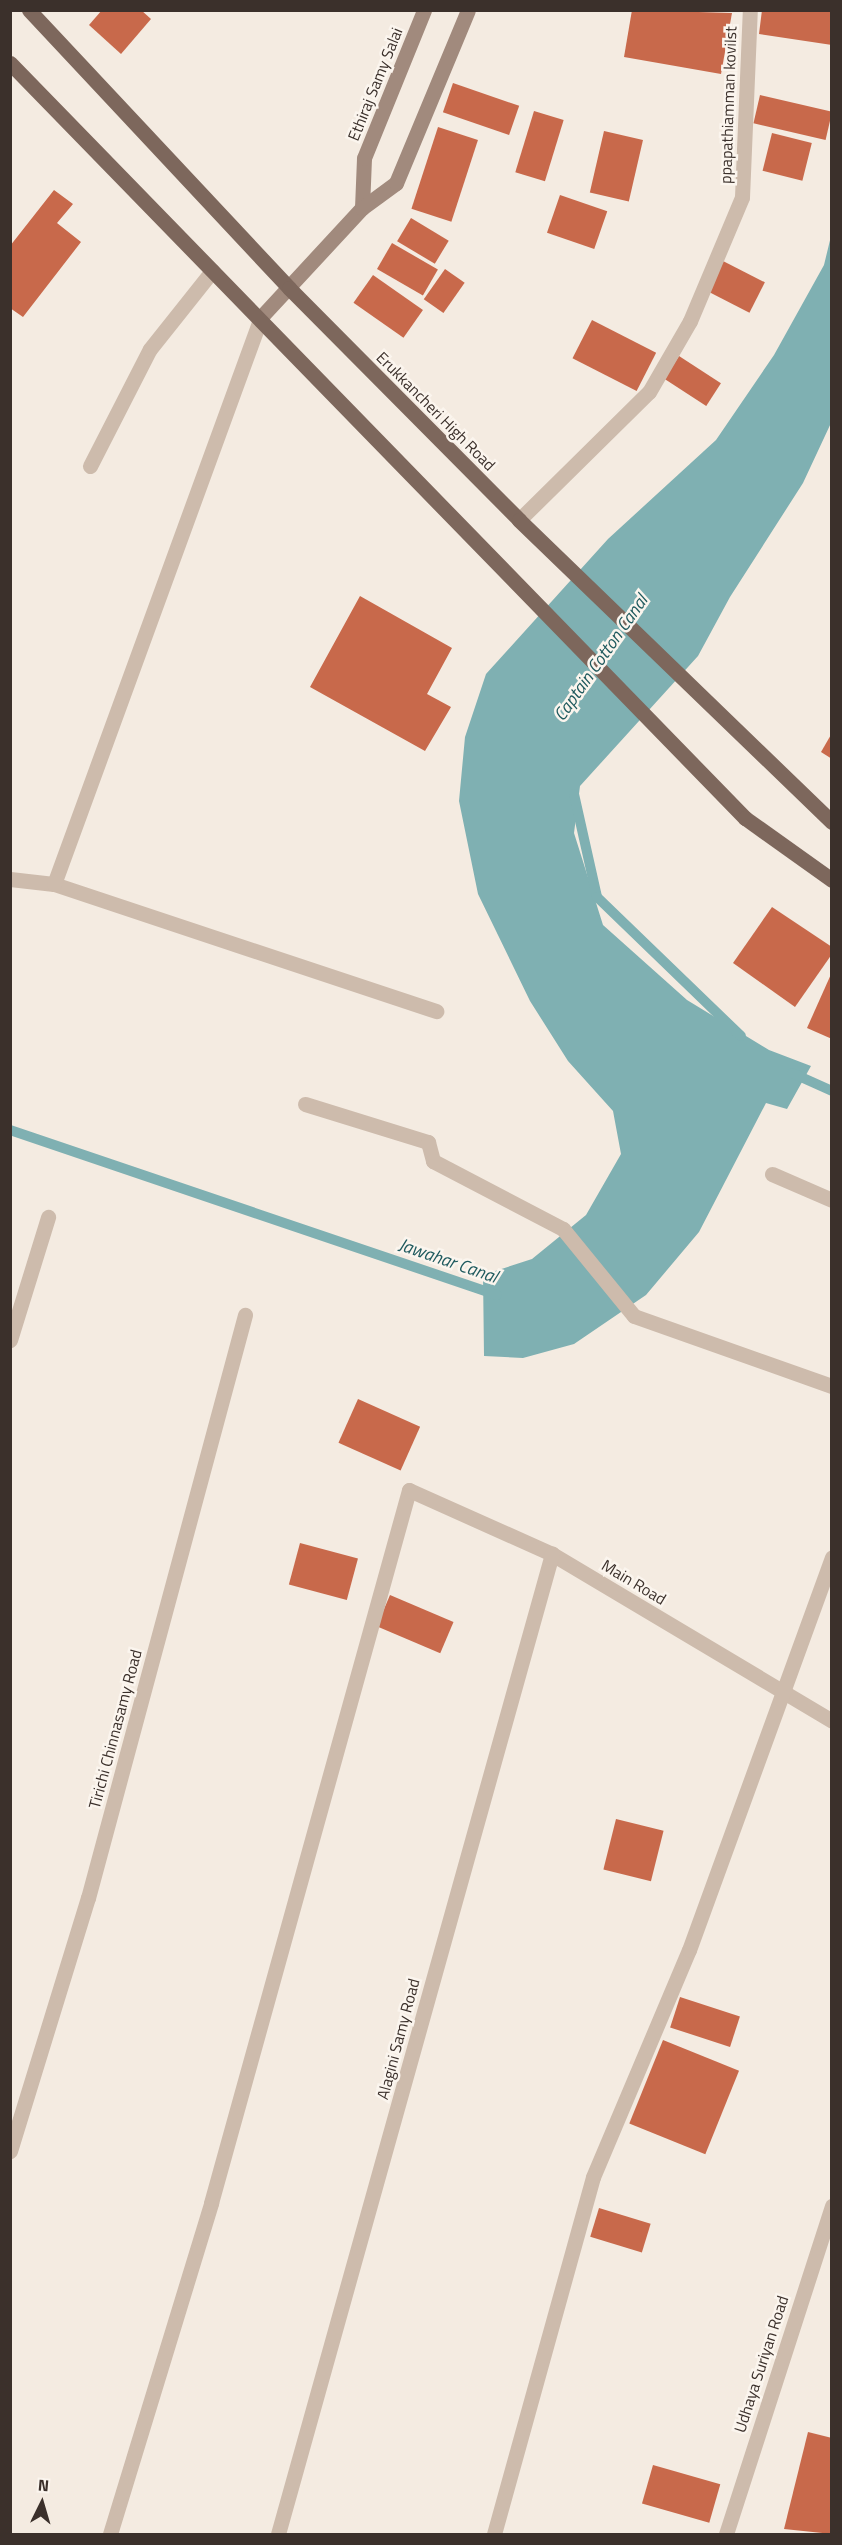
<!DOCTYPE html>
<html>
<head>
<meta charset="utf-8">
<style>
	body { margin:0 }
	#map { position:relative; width:842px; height:2545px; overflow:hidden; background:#f4ebe1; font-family:"Titillium Web",sans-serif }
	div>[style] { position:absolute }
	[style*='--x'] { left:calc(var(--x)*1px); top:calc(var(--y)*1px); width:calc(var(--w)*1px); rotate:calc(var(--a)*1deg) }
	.water>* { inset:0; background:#7fb0b2 }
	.stream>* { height:10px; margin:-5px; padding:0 5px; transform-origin:5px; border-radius:5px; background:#7fb0b2 }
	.building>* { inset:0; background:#c8694b; transform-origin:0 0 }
	.street>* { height:15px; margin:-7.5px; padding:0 7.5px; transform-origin:7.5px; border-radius:7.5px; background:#cdbbac }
	.secondary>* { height:15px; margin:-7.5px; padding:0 7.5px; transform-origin:7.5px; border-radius:7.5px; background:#a18a7d }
	.primary>* { height:15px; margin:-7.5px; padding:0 7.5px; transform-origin:7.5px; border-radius:7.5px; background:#7d675c }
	span { translate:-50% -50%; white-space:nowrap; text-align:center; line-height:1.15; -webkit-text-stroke:5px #fbf5ee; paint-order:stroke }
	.street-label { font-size:16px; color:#3b302b }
	.water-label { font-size:18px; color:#1f5a5e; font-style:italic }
	.frame { position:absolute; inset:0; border:12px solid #3b302b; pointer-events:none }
	.north { position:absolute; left:12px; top:2473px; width:60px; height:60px; -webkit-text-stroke:4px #fbf5ee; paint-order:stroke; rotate:5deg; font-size:16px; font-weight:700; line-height:24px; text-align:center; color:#3b302b }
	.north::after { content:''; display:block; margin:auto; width:21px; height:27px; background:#3b302b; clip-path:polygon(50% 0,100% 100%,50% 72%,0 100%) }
</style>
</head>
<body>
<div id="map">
	<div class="water">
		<i style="clip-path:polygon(831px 236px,831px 423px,803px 483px,730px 597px,698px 656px,580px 786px,574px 833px,603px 925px,687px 1000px,769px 1050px,811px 1066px,787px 1109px,766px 1103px,699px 1232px,646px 1295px,574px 1344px,523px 1358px,484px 1356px,483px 1275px,532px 1259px,586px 1215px,621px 1154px,613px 1111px,568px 1061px,530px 1001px,478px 894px,459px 801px,465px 737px,486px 674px,608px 539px,716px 440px,774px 355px,824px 265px)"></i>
	</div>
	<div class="stream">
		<i style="--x:574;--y:794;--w:106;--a:77.4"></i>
		<i style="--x:597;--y:897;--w:200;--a:44"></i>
		<i style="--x:792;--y:1073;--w:44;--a:24.2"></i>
		<i style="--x:10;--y:1130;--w:514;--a:18.72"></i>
	</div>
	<div class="building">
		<i style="clip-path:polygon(102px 10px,141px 10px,151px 19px,121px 54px,89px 25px)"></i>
		<i style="clip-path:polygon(632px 10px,732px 13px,721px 74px,624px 57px)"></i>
		<i style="clip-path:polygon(762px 10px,832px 10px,832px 45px,759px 34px)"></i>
		<i style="left:453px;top:83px;width:70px;height:31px;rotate:19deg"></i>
		<i style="left:760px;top:95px;width:74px;height:29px;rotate:13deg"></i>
		<i style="left:534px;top:111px;width:31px;height:64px;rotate:17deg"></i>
		<i style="left:438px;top:127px;width:42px;height:86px;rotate:18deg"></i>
		<i style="left:604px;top:131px;width:40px;height:63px;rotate:13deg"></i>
		<i style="left:772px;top:133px;width:41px;height:39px;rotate:14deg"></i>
		<i style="clip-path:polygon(54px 190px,73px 204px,57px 223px,81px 242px,23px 317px,10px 308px,10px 246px)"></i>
		<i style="left:560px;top:195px;width:50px;height:40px;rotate:19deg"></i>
		<i style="left:411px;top:218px;width:44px;height:27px;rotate:31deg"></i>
		<i style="left:392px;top:243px;width:53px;height:30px;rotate:30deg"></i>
		<i style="left:723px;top:261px;width:47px;height:34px;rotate:27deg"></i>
		<i style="left:445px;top:269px;width:24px;height:37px;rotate:35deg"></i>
		<i style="left:373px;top:275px;width:61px;height:34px;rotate:35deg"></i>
		<i style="left:592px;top:320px;width:72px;height:43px;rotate:27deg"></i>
		<i style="left:679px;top:356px;width:50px;height:27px;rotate:33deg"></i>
		<i style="clip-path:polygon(360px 596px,452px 648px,427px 694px,451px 707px,425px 751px,310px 687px)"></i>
		<i style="clip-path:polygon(832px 733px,832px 759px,821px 752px)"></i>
		<i style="clip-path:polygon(772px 907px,832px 947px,832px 954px,795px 1007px,733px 963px)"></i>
		<i style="clip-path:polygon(832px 972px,832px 1039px,807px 1028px)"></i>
		<i style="left:358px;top:1399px;width:68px;height:48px;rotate:24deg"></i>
		<i style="left:300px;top:1543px;width:60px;height:43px;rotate:15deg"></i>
		<i style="left:390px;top:1595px;width:69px;height:34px;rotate:23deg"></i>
		<i style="left:616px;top:1819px;width:49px;height:52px;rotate:14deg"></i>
		<i style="left:680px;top:1997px;width:63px;height:32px;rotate:18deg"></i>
		<i style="left:663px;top:2040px;width:82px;height:90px;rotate:22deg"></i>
		<i style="left:599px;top:2208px;width:54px;height:30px;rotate:17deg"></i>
		<i style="clip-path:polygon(808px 2432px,832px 2438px,832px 2534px,784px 2529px)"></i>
		<i style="left:653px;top:2465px;width:70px;height:40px;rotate:16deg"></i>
	</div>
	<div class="street">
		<i style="--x:90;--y:466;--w:131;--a:-62.9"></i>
		<i style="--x:150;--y:349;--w:100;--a:-51.5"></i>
		<i style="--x:519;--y:520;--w:182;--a:-44.6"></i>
		<i style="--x:649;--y:392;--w:82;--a:-60"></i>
		<i style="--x:690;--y:321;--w:134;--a:-67.2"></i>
		<i style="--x:742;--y:197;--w:187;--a:-87.6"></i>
		<i style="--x:10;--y:879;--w:44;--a:6.5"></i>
		<i style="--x:54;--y:884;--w:403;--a:18.4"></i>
		<i style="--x:54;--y:884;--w:604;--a:-69.94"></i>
		<i style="--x:305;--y:1104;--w:129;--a:17.2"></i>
		<i style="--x:428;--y:1142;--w:20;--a:75"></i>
		<i style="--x:433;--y:1161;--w:147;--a:27.6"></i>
		<i style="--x:563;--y:1229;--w:112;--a:50.8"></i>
		<i style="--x:634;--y:1316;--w:210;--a:19.5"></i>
		<i style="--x:772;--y:1174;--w:65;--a:23.4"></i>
		<i style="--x:10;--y:1340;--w:129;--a:-72.8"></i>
		<i style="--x:10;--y:2151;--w:265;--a:-72.9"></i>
		<i style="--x:88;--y:1898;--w:604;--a:-74.93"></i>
		<i style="--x:110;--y:2534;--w:346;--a:-73"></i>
		<i style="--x:211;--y:2203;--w:740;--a:-74.48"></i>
		<i style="--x:409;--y:1490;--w:157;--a:24.1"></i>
		<i style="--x:552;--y:1554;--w:326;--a:30.8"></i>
		<i style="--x:278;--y:2534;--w:1018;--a:-74.38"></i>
		<i style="--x:494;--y:2534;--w:370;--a:-74.5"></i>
		<i style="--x:593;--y:2177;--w:246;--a:-67.1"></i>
		<i style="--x:689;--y:1950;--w:418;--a:-70"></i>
		<i style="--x:726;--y:2534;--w:345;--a:-72.1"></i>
	</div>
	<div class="secondary">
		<i style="--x:362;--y:208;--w:50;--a:-87.7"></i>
		<i style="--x:364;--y:158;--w:160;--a:-67.9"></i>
		<i style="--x:261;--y:317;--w:149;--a:-47.2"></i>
		<i style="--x:362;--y:208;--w:42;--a:-36.3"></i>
		<i style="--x:396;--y:183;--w:187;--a:-67.4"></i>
	</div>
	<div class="primary">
		<i style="--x:29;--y:10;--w:381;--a:46.9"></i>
		<i style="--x:289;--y:288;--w:327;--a:45.2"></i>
		<i style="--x:519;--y:520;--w:435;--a:44"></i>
		<i style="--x:10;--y:63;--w:1054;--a:45.77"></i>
		<i style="--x:745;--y:818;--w:107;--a:35.5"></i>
	</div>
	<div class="street-label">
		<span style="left:375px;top:84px;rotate:-68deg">Ethiraj Samy Salai</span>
		<span style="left:728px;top:105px;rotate:-88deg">ppapathiamman kovilst</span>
		<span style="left:436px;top:411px;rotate:45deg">Erukkancheri High Road</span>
		<span style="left:634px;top:1582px;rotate:31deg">Main Road</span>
		<span style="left:115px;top:1729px;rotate:-75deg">Tirichi Chinnasamy Road</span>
		<span style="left:398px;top:2039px;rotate:-75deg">Alagini Samy Road</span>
		<span style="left:761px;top:2364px;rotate:-72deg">Udhaya Suriyan Road</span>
	</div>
	<div class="water-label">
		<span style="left:601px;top:658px;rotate:-55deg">Captain Cotton Canal</span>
		<span style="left:448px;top:1261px;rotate:19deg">Jawahar Canal</span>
	</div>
	<div class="frame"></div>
	<div class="north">N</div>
</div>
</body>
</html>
